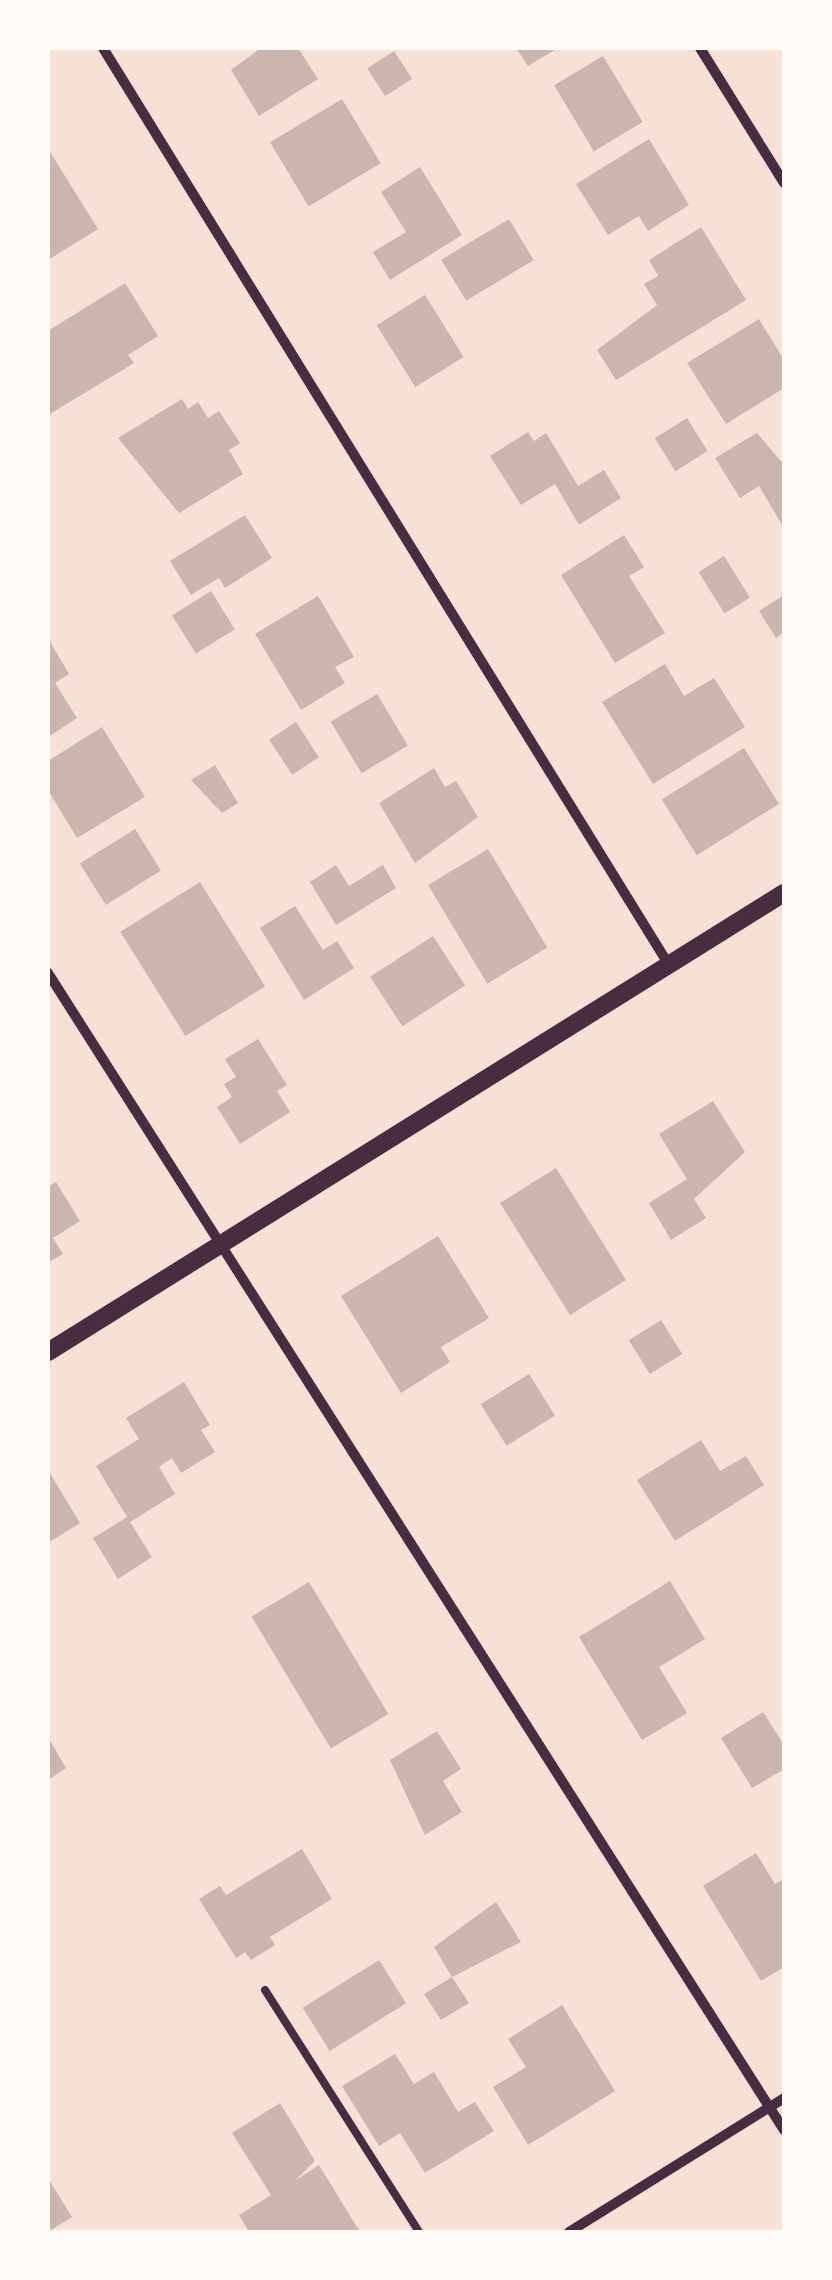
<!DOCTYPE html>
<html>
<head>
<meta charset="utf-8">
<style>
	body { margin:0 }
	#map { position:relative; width:832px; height:2280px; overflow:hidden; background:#f7e1d7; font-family:"IBM Plex Serif",serif }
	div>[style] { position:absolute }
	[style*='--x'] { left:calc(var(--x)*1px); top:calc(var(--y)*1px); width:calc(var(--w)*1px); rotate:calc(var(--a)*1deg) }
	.building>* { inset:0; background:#ccb4b1; transform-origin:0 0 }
	.service>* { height:8px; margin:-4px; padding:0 4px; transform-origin:4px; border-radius:4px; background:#4a2c40 }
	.minor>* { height:10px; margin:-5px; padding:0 5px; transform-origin:5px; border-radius:5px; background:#4a2c40 }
	.tertiary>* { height:18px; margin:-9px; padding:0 9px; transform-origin:9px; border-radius:9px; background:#4a2c40 }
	span { translate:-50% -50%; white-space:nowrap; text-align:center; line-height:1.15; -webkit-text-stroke:10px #fffaf5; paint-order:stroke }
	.frame { position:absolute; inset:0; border:50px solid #fffaf5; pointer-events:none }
</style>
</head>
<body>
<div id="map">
	<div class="building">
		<i style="clip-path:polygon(261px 48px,298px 48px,318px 79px,259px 116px,231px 70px)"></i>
		<i style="clip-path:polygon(516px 48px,558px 48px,528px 66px)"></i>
		<i style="left:394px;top:51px;width:33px;height:32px;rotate:57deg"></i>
		<i style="left:603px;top:56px;width:77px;height:57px;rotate:59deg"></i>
		<i style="left:342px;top:99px;width:75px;height:84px;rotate:59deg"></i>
		<i style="clip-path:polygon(649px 139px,689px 205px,648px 231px,639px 216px,608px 235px,576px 184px)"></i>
		<i style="clip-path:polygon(50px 152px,98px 229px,48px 260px,48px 154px)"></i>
		<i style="clip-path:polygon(420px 167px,462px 235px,390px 280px,373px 252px,406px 232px,381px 192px)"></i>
		<i style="left:509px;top:219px;width:48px;height:79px;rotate:59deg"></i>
		<i style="clip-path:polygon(701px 227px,746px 300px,616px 380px,597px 350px,657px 305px,644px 284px,658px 276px,649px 260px)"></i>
		<i style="clip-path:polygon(125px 283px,158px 336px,128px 355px,134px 363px,50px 414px,48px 331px)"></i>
		<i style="left:425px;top:295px;width:73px;height:57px;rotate:58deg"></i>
		<i style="clip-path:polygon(759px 319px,784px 360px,784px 388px,726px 424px,687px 363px)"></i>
		<i style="clip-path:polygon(182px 399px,188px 409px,198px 402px,208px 418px,219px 411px,240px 443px,229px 450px,243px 474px,179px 513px,118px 438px)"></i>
		<i style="left:687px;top:418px;width:39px;height:38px;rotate:58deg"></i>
		<i style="clip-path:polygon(528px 432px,534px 441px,546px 433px,578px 486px,604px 470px,621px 498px,579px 525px,555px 484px,521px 505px,490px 456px)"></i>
		<i style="clip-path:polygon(757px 433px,784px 465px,784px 528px,759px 486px,740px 498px,715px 458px)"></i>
		<i style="clip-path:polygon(245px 515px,272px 558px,225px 588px,219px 578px,191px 595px,170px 561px)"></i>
		<i style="clip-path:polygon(624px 535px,644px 567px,629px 576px,665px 633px,615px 663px,561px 575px)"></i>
		<i style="left:724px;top:556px;width:49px;height:30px;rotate:58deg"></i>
		<i style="left:211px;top:591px;width:45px;height:46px;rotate:58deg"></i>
		<i style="clip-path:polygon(784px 595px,784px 632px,776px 638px,759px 611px)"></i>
		<i style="clip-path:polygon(318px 596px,354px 657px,335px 667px,345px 683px,301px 710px,255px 634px)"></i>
		<i style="clip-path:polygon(48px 638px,69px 674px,55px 683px,77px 718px,48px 737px)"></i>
		<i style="clip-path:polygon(665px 664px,684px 696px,714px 678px,745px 727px,653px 784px,602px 702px)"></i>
		<i style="left:377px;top:694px;width:60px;height:54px;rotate:59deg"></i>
		<i style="left:296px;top:722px;width:42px;height:32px;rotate:57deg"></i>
		<i style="clip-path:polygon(102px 727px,145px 797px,77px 838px,48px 790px,48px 761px)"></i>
		<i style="left:744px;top:748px;width:66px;height:97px;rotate:58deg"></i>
		<i style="clip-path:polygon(215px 765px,238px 803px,222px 813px,191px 780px)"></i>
		<i style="clip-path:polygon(434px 768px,445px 787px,456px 781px,478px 817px,415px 863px,379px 803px)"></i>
		<i style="left:135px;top:829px;width:49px;height:65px;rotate:58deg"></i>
		<i style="left:488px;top:849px;width:115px;height:70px;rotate:59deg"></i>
		<i style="clip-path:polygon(336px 865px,349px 886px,383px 865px,396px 888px,336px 925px,310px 882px)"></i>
		<i style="left:200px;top:882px;width:123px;height:94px;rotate:58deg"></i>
		<i style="clip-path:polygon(295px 906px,323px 950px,337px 941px,354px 968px,304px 1000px,260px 928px)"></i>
		<i style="left:433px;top:936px;width:59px;height:75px;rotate:57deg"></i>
		<i style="clip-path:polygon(258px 1039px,287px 1085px,277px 1091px,290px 1112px,240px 1144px,217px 1107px,232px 1097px,224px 1084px,236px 1077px,225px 1059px)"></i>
		<i style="clip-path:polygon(713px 1101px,745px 1152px,694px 1199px,706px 1218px,671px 1240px,649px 1203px,687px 1179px,659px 1134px)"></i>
		<i style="left:556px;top:1168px;width:132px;height:66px;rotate:58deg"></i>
		<i style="clip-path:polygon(56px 1182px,80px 1221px,53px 1238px,63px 1254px,48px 1263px,48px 1187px)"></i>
		<i style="clip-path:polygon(438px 1236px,489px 1318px,441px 1347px,450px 1362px,401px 1393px,341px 1296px)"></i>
		<i style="left:661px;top:1320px;width:40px;height:38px;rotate:58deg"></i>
		<i style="left:529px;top:1374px;width:49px;height:57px;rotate:58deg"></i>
		<i style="clip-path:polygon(184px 1382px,210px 1425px,201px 1430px,215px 1452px,181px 1473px,172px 1458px,159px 1467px,175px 1494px,130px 1522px,152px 1557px,118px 1579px,93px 1538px,127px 1517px,96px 1466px,139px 1439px,126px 1418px)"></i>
		<i style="clip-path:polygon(701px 1440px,720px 1471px,746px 1456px,764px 1485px,675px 1541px,637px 1480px)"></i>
		<i style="clip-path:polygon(48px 1470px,80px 1523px,48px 1543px)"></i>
		<i style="clip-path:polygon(670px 1581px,705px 1639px,659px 1667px,687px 1713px,642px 1740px,579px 1637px)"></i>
		<i style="left:309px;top:1582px;width:154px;height:67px;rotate:59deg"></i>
		<i style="clip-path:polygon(763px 1712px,784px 1745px,784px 1769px,752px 1788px,721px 1738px)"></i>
		<i style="clip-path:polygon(437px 1731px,461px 1769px,443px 1781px,462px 1812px,425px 1835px,390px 1760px)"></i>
		<i style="clip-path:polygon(48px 1737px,66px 1768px,48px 1780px)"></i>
		<i style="clip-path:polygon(302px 1849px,332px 1899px,270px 1937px,275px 1945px,251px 1960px,245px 1952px,236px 1958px,199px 1899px,220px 1886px,226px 1895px)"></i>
		<i style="clip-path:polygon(756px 1853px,775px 1884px,784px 1879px,784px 1967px,761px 1981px,703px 1886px)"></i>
		<i style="clip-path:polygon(496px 1902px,521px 1942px,452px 1977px,469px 2003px,441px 2020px,424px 1994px,452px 1977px,434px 1947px)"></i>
		<i style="left:379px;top:1960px;width:51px;height:90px;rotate:58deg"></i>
		<i style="clip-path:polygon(562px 2005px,615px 2091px,528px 2145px,493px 2087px,526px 2067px,508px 2039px)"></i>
		<i style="clip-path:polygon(395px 2054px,414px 2084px,434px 2072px,458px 2112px,475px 2102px,494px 2131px,425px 2173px,400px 2133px,379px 2146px,342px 2086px)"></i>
		<i style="clip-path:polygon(280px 2103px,315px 2161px,296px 2180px,319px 2165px,360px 2232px,249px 2232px,239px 2215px,271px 2195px,232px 2133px)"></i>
		<i style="clip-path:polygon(48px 2178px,72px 2217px,48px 2232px)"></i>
	</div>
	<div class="service">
		<i style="--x:265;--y:1990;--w:287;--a:57.5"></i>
	</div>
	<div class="minor">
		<i style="--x:103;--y:48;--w:1078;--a:58.32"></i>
		<i style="--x:700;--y:48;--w:159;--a:58.1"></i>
		<i style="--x:48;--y:973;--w:1371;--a:57.54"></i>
		<i style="--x:569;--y:2232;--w:253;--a:-31.9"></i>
	</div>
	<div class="tertiary">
		<i style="--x:48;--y:1352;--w:867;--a:-31.95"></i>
	</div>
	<div class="frame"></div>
</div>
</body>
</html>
